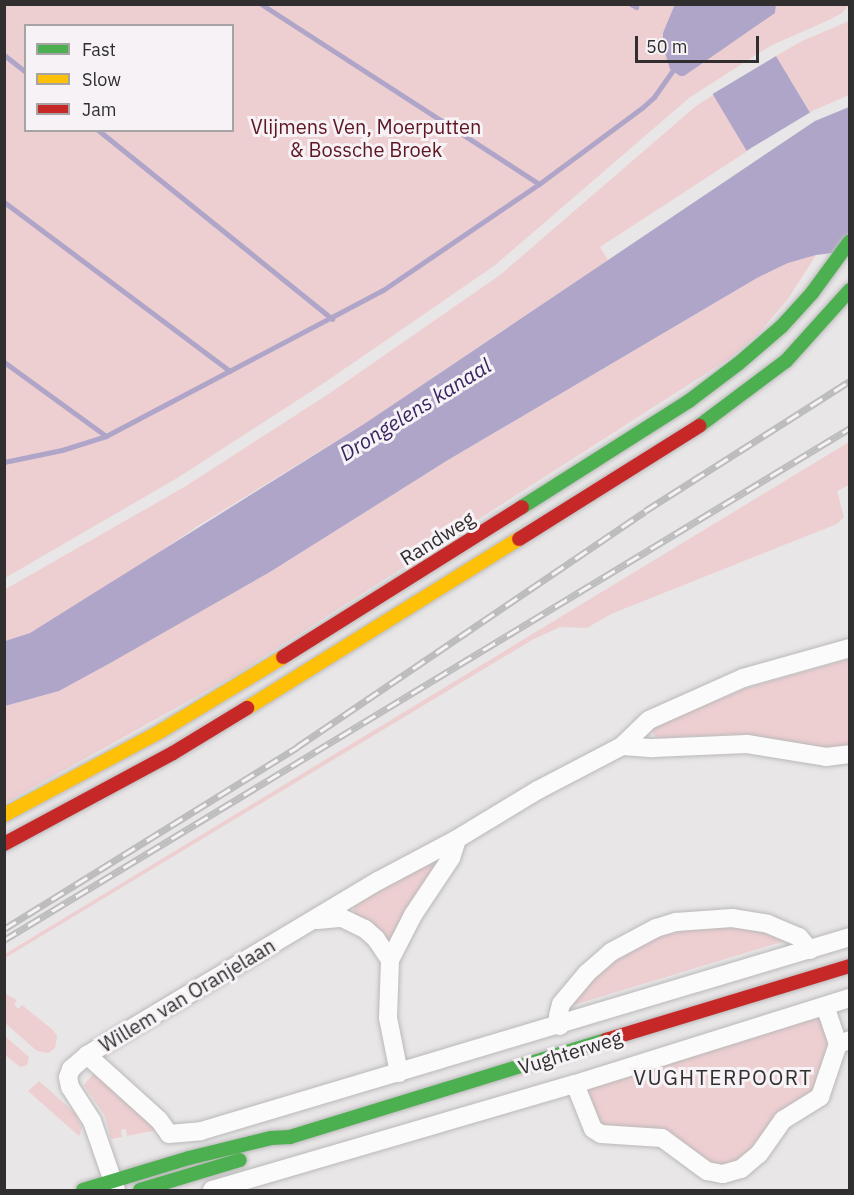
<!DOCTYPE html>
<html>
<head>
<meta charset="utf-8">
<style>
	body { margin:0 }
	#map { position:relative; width:854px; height:1195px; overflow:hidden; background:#e8e6e7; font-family:"IBM Plex Sans",sans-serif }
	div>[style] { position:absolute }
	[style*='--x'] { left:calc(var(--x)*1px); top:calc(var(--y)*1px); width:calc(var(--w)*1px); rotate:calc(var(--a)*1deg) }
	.green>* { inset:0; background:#eecfd1 }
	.water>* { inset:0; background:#afa5c8; transform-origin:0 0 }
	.stream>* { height:5px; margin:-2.5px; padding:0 2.5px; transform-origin:2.5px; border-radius:2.5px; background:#afa5c8 }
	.roads { filter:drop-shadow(0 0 2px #bab8b9) drop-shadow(0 0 2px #bab8b9) }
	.street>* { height:18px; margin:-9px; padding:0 9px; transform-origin:9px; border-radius:9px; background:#fcfbfb }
	.fast>* { height:14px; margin:-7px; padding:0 7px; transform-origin:7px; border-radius:7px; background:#4caf50 }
	.slow>* { height:14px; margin:-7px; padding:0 7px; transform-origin:7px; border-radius:7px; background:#ffc107 }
	.jam>* { height:14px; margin:-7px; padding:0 7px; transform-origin:7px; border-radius:7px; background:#c62828 }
	.rail>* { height:7px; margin-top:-3.5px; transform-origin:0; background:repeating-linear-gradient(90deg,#f6f2f5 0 14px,#bebdbe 0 28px); box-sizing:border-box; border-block:2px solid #bebdbe }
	span { translate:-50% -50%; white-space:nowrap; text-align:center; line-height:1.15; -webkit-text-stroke:6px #f6f2f5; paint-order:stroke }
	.park-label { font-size:20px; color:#5f1623 }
	.street-label { font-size:20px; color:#302e2f }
	.water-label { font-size:21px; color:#392462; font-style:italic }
	.neighbourhood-label { font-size:21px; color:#302e2f; letter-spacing:1.5px }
	.frame { position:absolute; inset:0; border:6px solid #302e2f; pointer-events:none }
	.legend { position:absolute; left:24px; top:24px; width:210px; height:108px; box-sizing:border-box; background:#f6f2f5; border:2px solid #a7a4a6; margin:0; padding:8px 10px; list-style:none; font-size:18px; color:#302e2f }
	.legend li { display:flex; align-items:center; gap:12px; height:30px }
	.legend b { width:30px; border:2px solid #a7a4a6 }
	.scale { position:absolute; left:635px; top:36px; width:124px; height:27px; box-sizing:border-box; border:3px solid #302e2f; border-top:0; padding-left:8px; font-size:18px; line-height:21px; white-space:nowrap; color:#302e2f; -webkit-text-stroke:4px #f6f2f5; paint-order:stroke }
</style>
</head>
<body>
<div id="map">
	<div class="green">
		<i style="clip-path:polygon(evenodd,5px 5px,766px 5px,775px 13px,776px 5px,849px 5px,842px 13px,829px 20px,770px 46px,689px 98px,494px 266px,324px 383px,179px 477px,5px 578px,5px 5px,26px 26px,232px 26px,232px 130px,26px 130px,26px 26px)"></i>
		<i style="clip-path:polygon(849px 21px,849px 95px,810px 112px,776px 56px,800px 42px)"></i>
		<i style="clip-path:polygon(713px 95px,749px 150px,600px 247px,608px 260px,364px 424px,201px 524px,131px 571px,30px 633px,5px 641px,4px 590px,186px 486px,330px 393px,500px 275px,696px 106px)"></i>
		<i style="clip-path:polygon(816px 255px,788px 299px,758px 334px,730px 358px,237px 674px,5px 803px,5px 706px,59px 691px,270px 572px,448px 460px,757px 278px,788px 263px)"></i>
		<i style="clip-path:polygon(849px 442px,849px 485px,837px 491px,844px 517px,837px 524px,611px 614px,587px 628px,560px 627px,532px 640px,5px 958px,5px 954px)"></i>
		<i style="clip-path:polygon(849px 659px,849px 745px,823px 749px,746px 734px,656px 738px,652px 731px,658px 725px,746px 688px)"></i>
		<i style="clip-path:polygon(433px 860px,438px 866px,390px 945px,354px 915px,354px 906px)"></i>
		<i style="clip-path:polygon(705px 925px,764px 929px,788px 940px,570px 1006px,592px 979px,614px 959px,659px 936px)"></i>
		<i style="clip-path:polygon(4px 993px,17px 1000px,14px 1004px,18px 1009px,22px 1005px,53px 1030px,57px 1036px,55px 1048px,48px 1053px,37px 1051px,5px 1023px)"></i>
		<i style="clip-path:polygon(820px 1015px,826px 1031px,827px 1045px,814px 1090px,738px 1164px,710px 1166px,690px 1152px,597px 1125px,584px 1088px)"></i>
		<i style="clip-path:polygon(5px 1036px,29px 1057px,27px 1065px,20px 1067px,5px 1055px)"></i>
		<i style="clip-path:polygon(94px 1073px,157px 1130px,127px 1136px,126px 1129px,121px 1130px,122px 1137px,111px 1139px,105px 1116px,84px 1085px)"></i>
		<i style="clip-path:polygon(39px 1081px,75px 1113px,82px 1128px,79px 1136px,28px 1091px)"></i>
	</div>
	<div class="water">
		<i style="clip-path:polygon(675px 4px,776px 4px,776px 5px,775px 13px,684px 76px,680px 76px,670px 69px,663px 46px,663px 33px)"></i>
		<i style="left:776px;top:56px;width:66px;height:74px;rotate:59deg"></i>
		<i style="clip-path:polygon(849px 107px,849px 251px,816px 255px,788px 263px,757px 278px,448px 460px,270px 572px,112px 662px,59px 691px,5px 706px,5px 641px,30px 633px,364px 424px,815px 121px)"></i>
	</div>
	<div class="stream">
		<i style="--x:261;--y:4;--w:331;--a:32.9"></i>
		<i style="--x:631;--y:4;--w:6;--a:31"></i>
		<i style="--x:4;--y:55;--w:28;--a:38"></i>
		<i style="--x:98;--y:130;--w:301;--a:38.9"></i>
		<i style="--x:4;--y:202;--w:282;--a:36.8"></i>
		<i style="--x:4;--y:362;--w:126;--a:36"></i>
		<i style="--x:4;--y:462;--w:59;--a:-11.7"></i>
		<i style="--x:62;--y:450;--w:46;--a:-17.7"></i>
		<i style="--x:106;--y:436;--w:313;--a:-27.8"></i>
		<i style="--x:383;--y:290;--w:189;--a:-34.2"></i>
		<i style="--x:539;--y:184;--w:129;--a:-36.5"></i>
		<i style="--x:643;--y:107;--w:15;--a:-42"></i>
		<i style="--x:654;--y:97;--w:37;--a:-55"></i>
	</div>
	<div class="roads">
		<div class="street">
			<i style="--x:622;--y:746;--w:31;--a:4"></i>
			<i style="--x:653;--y:748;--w:94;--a:-2.4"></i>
			<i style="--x:747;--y:744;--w:80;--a:9.3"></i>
			<i style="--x:826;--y:757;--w:24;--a:-7"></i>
			<i style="--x:317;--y:920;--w:25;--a:-5"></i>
			<i style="--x:342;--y:918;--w:25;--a:26"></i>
			<i style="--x:365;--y:929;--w:15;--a:42"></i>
			<i style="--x:376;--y:939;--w:25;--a:56"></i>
			<i style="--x:825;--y:1006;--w:40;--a:71.1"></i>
			<i style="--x:560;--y:1026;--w:10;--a:-101"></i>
			<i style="--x:558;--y:1016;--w:12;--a:-76"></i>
			<i style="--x:561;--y:1004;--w:40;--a:-50"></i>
			<i style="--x:587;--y:973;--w:32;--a:-41"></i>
			<i style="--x:611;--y:952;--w:51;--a:-28.1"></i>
			<i style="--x:656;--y:928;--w:21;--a:-17"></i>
			<i style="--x:676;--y:922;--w:56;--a:-4.1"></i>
			<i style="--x:732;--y:918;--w:36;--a:9"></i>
			<i style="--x:768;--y:924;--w:34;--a:23"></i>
			<i style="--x:799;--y:937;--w:17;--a:50"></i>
			<i style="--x:87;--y:1055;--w:97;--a:42.1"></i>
			<i style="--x:159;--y:1120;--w:17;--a:54"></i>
			<i style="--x:169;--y:1134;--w:32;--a:-5"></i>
			<i style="--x:201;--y:1131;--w:677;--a:-16.64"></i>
			<i style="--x:399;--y:1073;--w:56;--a:-101.3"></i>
			<i style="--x:388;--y:1018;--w:58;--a:-88"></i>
			<i style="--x:390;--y:960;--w:51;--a:-62.9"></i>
			<i style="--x:413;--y:915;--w:69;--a:-56.3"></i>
			<i style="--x:451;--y:858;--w:20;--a:-72"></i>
			<i style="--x:575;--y:1084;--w:48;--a:68.2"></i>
			<i style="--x:593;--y:1129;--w:9;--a:32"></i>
			<i style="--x:601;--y:1134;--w:61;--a:3.8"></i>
			<i style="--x:662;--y:1138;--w:56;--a:36.3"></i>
			<i style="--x:707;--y:1171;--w:16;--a:11"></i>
			<i style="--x:723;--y:1174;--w:19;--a:-16"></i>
			<i style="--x:741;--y:1169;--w:23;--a:-40"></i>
			<i style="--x:759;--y:1154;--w:42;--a:-54.8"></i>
			<i style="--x:783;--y:1120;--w:44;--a:-31.9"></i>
			<i style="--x:820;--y:1097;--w:56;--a:-71.2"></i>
			<i style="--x:838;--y:1044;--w:13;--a:-18"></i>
			<i style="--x:116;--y:1190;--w:73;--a:-109.2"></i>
			<i style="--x:92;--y:1121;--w:40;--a:-122.9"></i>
			<i style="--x:70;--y:1087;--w:10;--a:-101"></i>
			<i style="--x:68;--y:1077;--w:9;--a:-69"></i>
			<i style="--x:71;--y:1069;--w:21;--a:-41"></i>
			<i style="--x:87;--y:1055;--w:339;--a:-30.9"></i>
			<i style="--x:378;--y:881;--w:89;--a:-28"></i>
			<i style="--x:457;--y:839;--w:95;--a:-31.2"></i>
			<i style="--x:538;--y:790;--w:95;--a:-27.6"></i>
			<i style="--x:622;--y:746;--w:37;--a:-44"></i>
			<i style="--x:649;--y:720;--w:103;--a:-24.1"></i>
			<i style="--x:743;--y:678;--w:111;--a:-15.7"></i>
			<i style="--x:212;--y:1190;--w:378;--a:-16.3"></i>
			<i style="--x:575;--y:1084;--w:288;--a:-17.4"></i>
		</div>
		<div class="fast">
			<i style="--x:699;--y:426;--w:109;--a:-36.8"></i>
			<i style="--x:786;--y:361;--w:96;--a:-48"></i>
			<i style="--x:522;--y:507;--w:198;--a:-32.4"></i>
			<i style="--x:689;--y:401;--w:61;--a:-37.1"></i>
			<i style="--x:738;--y:364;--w:58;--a:-40.8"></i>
			<i style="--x:782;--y:326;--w:45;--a:-47.7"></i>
			<i style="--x:812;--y:293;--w:64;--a:-53.8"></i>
			<i style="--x:83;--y:1190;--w:111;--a:-16.8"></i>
			<i style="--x:189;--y:1158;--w:84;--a:-13.7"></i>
			<i style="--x:271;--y:1138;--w:19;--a:-3"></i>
			<i style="--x:290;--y:1137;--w:331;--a:-17.1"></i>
			<i style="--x:140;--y:1190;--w:104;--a:-16.7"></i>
		</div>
		<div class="slow">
			<i style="--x:247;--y:708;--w:320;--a:-31.9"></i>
			<i style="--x:4;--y:815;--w:178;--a:-28.1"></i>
			<i style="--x:161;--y:731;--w:143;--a:-31.2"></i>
		</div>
		<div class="jam">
			<i style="--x:519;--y:539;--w:213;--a:-32.1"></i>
			<i style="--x:283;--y:657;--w:282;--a:-32.1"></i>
			<i style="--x:4;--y:844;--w:192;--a:-28.3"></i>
			<i style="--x:173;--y:753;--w:87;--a:-31.3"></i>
			<i style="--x:606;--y:1040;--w:255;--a:-16.9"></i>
		</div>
	</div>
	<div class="rail">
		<i style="--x:4;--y:929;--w:345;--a:-31.8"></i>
		<i style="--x:297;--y:747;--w:420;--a:-34.1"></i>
		<i style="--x:645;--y:511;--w:243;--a:-32.4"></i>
		<i style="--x:4;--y:940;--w:989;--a:-31.18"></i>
	</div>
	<div class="park-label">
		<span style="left:366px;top:138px">Vlijmens Ven, Moerputten<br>&amp; Bossche Broek</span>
	</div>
	<div class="street-label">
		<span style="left:437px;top:538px;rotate:-32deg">Randweg</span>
		<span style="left:187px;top:995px;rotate:-31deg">Willem van Oranjelaan</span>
		<span style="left:570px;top:1052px;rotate:-17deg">Vughterweg</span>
	</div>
	<div class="water-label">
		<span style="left:415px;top:409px;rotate:-32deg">Drongelens kanaal</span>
	</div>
	<div class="neighbourhood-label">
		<span style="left:723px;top:1077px">VUGHTERPOORT</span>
	</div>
	<div class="frame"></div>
	<ul class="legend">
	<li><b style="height:8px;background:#4caf50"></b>Fast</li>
	<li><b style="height:8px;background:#ffc107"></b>Slow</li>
	<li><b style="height:8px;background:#c62828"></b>Jam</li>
	</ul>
	<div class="scale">50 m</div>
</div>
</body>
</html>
